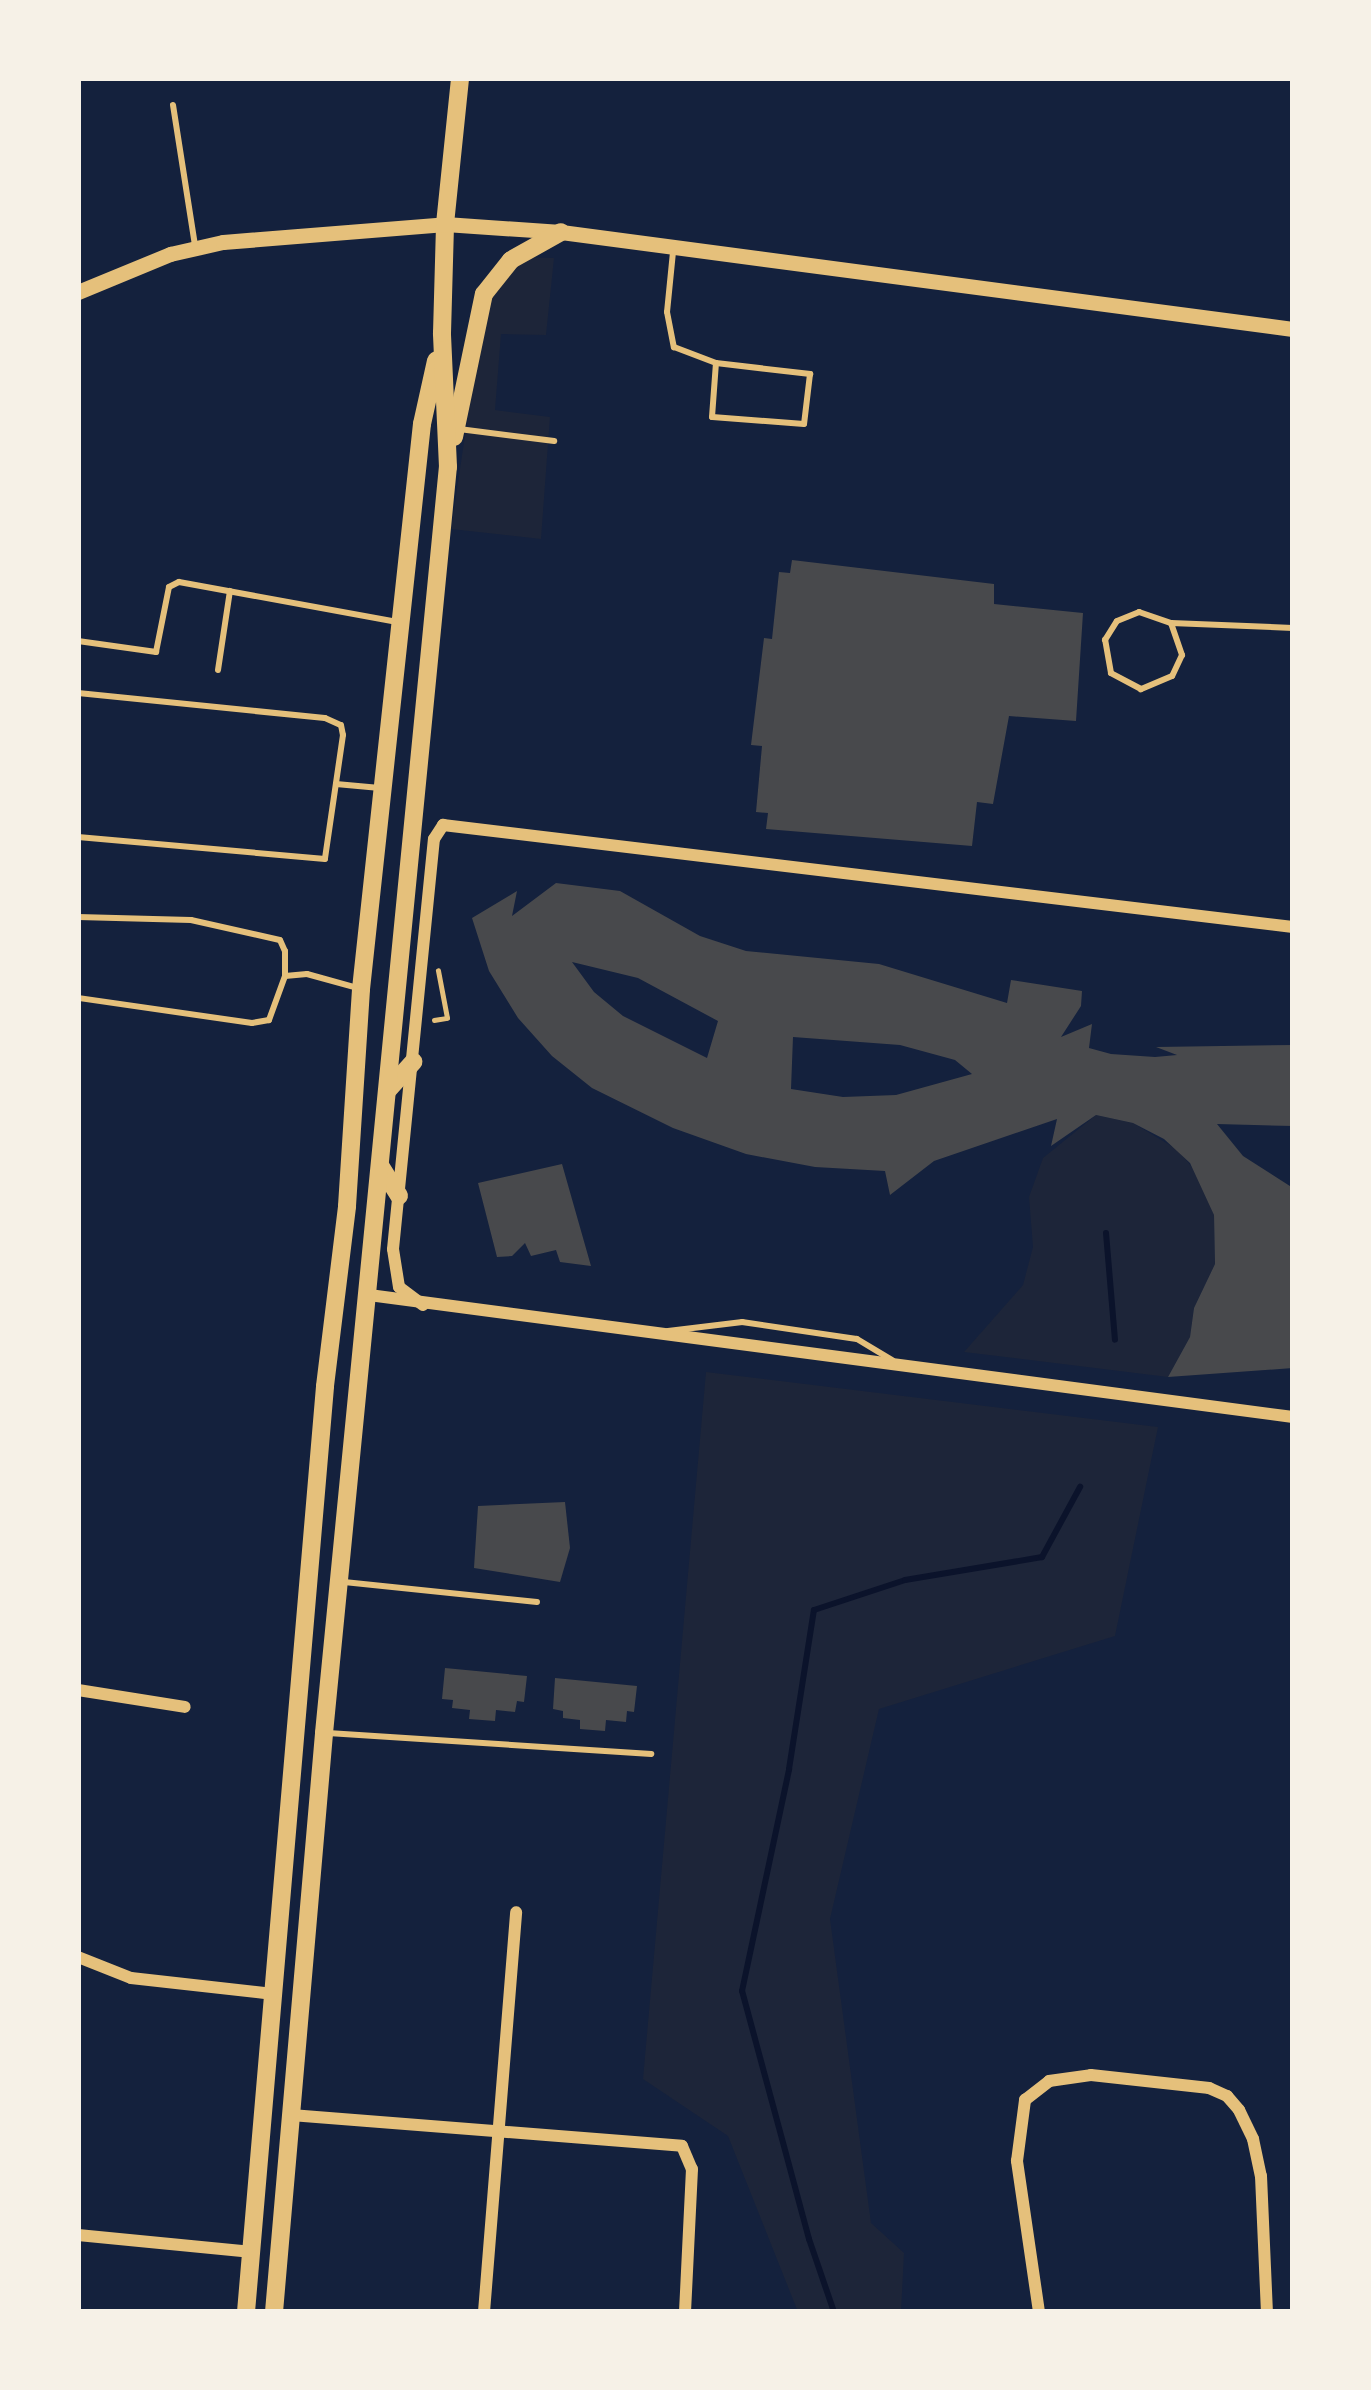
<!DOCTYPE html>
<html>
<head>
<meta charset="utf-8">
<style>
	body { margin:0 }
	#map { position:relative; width:1371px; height:2390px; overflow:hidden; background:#14213d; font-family:"IBM Plex Serif",serif }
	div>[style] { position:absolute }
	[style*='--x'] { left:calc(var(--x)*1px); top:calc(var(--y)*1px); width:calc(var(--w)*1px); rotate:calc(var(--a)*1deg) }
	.green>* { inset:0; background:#1d2539 }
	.stream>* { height:6px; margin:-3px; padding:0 3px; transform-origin:3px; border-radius:3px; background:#0b132b }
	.building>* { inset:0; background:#48494c }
	.path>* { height:4.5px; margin:-2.25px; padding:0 2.25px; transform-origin:2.25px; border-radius:2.25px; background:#e5c07b }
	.service>* { height:6px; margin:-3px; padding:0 3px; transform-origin:3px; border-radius:3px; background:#e5c07b }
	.minor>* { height:12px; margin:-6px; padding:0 6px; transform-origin:6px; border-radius:6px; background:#e5c07b }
	.tertiary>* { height:15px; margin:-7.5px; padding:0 7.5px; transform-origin:7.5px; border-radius:7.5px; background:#e5c07b }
	.secondary>* { height:18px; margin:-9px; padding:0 9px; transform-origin:9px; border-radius:9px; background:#e5c07b }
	span { translate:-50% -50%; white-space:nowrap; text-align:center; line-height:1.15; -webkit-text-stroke:12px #f6f1e7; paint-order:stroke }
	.frame { position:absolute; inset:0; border:81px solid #f6f1e7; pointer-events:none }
</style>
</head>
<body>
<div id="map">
	<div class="green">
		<i style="clip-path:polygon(520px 257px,554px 258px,546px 335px,501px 334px,495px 410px,550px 417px,541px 539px,451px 529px,485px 302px)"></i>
		<i style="clip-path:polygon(1096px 1115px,1133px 1123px,1178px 1150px,1200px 1177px,1214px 1215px,1215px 1264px,1194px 1308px,1190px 1337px,1168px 1377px,964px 1352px,1023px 1285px,1033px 1247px,1029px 1197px,1043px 1158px)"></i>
		<i style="clip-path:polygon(706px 1372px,1158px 1427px,1115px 1636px,879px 1709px,830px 1919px,871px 2223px,904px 2253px,901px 2312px,798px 2312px,728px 2136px,643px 2079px)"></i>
	</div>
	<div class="stream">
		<i style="--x:1106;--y:1233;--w:107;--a:85.2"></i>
		<i style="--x:834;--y:2312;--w:77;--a:-108.9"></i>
		<i style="--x:809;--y:2239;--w:257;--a:-105.1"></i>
		<i style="--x:742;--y:1991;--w:227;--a:-78"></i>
		<i style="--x:789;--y:1769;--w:161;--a:-81.1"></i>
		<i style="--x:814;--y:1610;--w:96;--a:-18.2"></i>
		<i style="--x:905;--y:1580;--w:139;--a:-9.5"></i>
		<i style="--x:1042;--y:1557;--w:80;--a:-61.5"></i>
	</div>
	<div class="building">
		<i style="clip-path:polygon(792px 560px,994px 584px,994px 604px,1083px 613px,1076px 721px,1009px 716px,993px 804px,977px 802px,972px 846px,766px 829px,768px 813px,756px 812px,762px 746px,751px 745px,764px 638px,772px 639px,779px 572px,790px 573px)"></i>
		<i style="clip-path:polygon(evenodd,556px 883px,620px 891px,700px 936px,746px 951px,879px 964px,1007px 1003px,1011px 980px,1082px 991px,1081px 1006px,1061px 1037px,1092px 1024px,1089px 1048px,1111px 1054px,1155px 1057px,1177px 1055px,1156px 1047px,1293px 1045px,1293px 1126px,1217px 1124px,1243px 1156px,1293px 1188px,1293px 1368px,1168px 1377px,1190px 1337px,1194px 1308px,1215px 1264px,1214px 1215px,1190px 1163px,1164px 1139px,1133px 1123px,1096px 1115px,1051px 1146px,1057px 1119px,934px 1161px,890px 1195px,885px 1171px,815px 1167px,746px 1154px,673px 1128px,592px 1088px,552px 1056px,518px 1018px,489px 971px,472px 918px,517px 891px,512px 916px,556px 883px,572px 962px,638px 978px,718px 1021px,707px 1058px,623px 1016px,594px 992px,572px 962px,556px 883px,793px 1037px,900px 1045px,955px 1060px,972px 1074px,896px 1095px,843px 1097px,791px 1089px,793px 1037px)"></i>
		<i style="clip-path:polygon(562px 1164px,591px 1266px,560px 1262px,556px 1250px,531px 1256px,525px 1243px,512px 1256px,497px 1257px,478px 1183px)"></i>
		<i style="clip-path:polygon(565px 1502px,570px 1548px,560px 1582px,474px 1568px,478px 1506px)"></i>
		<i style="clip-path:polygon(445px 1668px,527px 1676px,524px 1702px,517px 1701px,515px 1712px,496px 1710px,495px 1721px,469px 1719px,470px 1710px,452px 1708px,453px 1700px,442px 1699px)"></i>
		<i style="clip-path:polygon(555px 1678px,637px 1686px,634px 1712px,627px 1711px,626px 1722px,606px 1720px,605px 1731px,580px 1729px,580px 1720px,563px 1718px,563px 1711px,553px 1709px)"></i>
	</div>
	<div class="path">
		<i style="--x:434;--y:1020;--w:13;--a:-9"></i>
		<i style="--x:447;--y:1018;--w:48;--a:-100.8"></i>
	</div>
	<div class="service">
		<i style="--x:173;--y:105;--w:142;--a:81.1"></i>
		<i style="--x:673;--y:252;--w:60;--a:95.7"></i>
		<i style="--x:667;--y:312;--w:36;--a:79"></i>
		<i style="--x:674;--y:347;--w:45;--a:20.9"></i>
		<i style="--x:716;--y:363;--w:95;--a:6.7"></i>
		<i style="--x:810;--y:374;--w:50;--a:96.8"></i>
		<i style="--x:804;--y:424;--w:92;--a:-175.6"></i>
		<i style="--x:712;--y:417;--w:54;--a:-85.8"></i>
		<i style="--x:459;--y:429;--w:96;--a:7.2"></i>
		<i style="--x:1171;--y:623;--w:34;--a:71"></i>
		<i style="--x:1182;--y:655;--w:23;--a:115"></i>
		<i style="--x:1172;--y:676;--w:34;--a:157"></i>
		<i style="--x:1141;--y:689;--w:34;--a:-152"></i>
		<i style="--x:1111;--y:673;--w:34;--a:-100"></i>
		<i style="--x:1105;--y:640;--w:22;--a:-58"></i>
		<i style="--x:1117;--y:621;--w:24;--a:-22"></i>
		<i style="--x:1139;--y:612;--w:34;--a:19"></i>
		<i style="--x:1171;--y:623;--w:122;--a:2.3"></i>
		<i style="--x:78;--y:641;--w:79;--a:8"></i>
		<i style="--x:156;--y:652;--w:66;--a:-78.7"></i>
		<i style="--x:169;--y:587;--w:11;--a:-27"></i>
		<i style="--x:179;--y:582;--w:222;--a:10.4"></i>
		<i style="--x:218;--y:670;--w:80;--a:-81.4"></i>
		<i style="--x:78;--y:693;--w:248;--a:5.8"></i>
		<i style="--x:325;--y:718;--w:17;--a:24"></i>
		<i style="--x:341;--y:725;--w:10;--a:79"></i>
		<i style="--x:343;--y:735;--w:125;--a:98.3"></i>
		<i style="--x:325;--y:859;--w:248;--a:-174.9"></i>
		<i style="--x:336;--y:784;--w:44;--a:5.2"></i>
		<i style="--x:78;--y:917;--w:113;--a:1.5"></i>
		<i style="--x:191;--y:920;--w:91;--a:12.7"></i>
		<i style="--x:280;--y:940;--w:12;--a:66"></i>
		<i style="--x:285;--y:951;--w:25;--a:90"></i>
		<i style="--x:285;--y:976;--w:47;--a:110"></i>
		<i style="--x:269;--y:1020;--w:17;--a:170"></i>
		<i style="--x:252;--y:1023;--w:176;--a:-171.8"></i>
		<i style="--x:285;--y:976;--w:22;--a:-5"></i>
		<i style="--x:307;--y:974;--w:53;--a:15.4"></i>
		<i style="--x:668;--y:1331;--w:75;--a:-6.9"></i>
		<i style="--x:742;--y:1322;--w:116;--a:8.4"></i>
		<i style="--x:857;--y:1339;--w:41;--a:31"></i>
		<i style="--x:344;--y:1582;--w:194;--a:5.9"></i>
		<i style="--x:328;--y:1733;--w:324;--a:3.7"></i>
	</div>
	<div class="minor">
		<i style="--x:369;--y:1295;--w:932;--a:7.52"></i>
		<i style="--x:423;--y:1305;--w:30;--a:-143"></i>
		<i style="--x:399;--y:1287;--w:38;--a:-99"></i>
		<i style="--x:393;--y:1249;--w:412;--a:-84.3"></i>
		<i style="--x:434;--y:839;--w:17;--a:-57"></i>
		<i style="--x:443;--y:825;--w:856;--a:6.84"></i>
		<i style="--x:78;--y:1690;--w:108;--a:9"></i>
		<i style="--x:78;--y:1957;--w:57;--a:21.6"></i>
		<i style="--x:131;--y:1978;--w:143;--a:6.4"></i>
		<i style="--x:291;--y:2115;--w:392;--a:4.5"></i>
		<i style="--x:682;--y:2146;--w:25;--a:67"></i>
		<i style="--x:692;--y:2169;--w:143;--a:92.8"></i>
		<i style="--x:78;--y:2235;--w:175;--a:5.6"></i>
		<i style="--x:484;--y:2312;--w:401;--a:-85.4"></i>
		<i style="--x:1039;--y:2312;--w:153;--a:-98.3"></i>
		<i style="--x:1017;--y:2161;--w:62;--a:-82.5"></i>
		<i style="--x:1025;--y:2100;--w:31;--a:-38"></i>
		<i style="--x:1049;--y:2081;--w:42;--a:-8.1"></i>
		<i style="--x:1091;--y:2075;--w:119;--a:6.3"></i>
		<i style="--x:1209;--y:2088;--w:20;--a:24"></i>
		<i style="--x:1227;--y:2096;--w:18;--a:49"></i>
		<i style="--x:1239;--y:2110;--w:32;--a:64"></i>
		<i style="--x:1253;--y:2139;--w:38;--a:78"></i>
		<i style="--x:1261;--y:2176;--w:136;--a:87.5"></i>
	</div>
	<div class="tertiary">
		<i style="--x:78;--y:292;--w:100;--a:-22.4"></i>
		<i style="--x:170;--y:254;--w:54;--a:-12.8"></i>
		<i style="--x:223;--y:242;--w:223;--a:-4.6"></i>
		<i style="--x:445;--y:224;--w:116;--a:3.9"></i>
		<i style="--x:561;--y:232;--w:738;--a:7.55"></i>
	</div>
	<div class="secondary">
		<i style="--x:454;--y:437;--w:146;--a:-78.2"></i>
		<i style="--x:484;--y:294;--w:43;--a:-51.5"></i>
		<i style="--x:511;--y:260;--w:57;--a:-29.2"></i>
		<i style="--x:388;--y:1090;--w:38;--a:-48"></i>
		<i style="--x:381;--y:1167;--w:34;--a:58"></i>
		<i style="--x:246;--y:2312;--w:929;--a:-85.12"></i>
		<i style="--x:325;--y:1386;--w:181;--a:-83"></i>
		<i style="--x:347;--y:1206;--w:217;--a:-86.3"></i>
		<i style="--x:361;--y:989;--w:568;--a:-83.84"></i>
		<i style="--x:422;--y:424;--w:65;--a:-77.5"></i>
		<i style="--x:274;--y:2312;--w:581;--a:-85.06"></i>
		<i style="--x:324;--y:1733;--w:1272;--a:-84.41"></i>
		<i style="--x:448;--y:467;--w:134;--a:-92.6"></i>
		<i style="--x:442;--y:333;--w:109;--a:-88.4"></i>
		<i style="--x:445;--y:224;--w:147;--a:-84.1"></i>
	</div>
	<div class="frame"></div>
</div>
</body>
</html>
